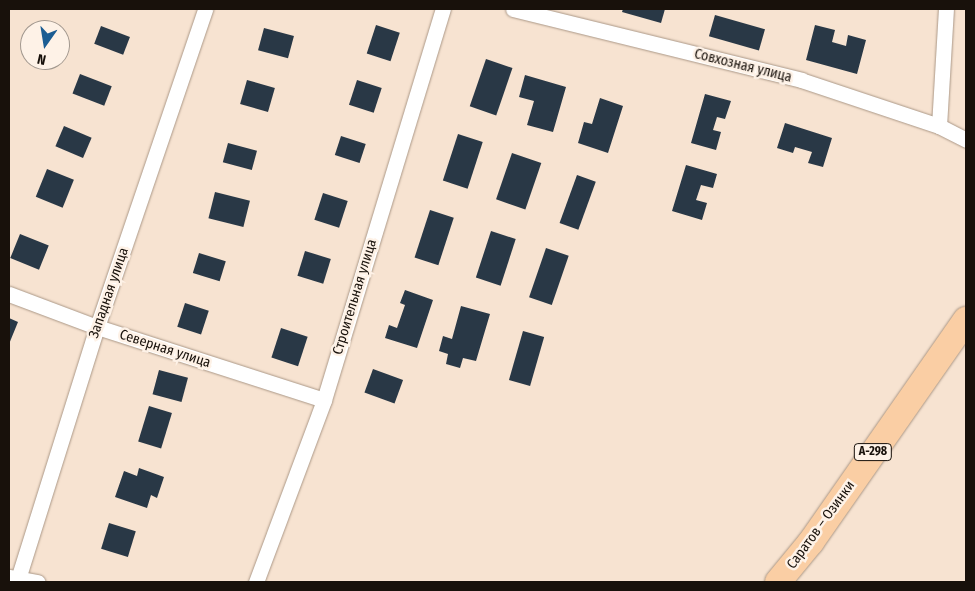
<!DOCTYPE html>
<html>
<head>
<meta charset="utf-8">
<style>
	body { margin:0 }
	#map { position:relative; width:975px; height:591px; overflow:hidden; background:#f7e3d1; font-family:"Fira Sans Condensed",sans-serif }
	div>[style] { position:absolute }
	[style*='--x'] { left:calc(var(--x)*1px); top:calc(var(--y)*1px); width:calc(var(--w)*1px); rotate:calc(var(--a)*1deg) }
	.building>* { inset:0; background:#293846; transform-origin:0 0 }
	.roads { filter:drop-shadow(0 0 1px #ab9887) drop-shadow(0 0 1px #ab9887) }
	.minor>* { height:15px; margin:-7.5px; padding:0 7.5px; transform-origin:7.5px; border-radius:7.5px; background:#fff }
	.trunk>* { height:26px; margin:-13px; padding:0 13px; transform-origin:13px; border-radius:13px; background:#facea4 }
	span { translate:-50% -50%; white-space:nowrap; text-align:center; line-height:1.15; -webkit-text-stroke:5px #fef2e7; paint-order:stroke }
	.shield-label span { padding:1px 4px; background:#fef2e7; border:1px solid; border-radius:4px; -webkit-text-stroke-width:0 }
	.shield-label { font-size:12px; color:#18110b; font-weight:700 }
	.street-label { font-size:14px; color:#18110b }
	.frame { position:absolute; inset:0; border:10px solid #18110b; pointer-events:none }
	.north { position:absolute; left:20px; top:20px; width:50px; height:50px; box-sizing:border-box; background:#fef2e7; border:1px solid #a2988f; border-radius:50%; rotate:193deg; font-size:14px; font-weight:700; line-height:20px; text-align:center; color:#18110b }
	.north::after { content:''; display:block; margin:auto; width:18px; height:22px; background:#1c5d93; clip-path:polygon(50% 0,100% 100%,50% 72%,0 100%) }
</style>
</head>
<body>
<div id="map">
	<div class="building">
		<i style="clip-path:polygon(623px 9px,665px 9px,661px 23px,622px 12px)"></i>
		<i style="left:715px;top:15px;width:52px;height:22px;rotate:16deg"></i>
		<i style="left:376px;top:25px;width:25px;height:30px;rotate:18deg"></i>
		<i style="clip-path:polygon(815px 25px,835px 30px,832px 42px,846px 46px,848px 35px,866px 40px,857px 74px,806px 60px)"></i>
		<i style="left:101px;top:26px;width:31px;height:19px;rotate:21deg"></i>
		<i style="left:264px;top:28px;width:31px;height:23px;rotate:15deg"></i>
		<i style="left:486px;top:59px;width:28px;height:50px;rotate:19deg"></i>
		<i style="left:80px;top:74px;width:34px;height:21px;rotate:21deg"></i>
		<i style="clip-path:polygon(525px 75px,566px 87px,553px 132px,527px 125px,534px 101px,519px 97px)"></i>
		<i style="left:247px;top:80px;width:29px;height:25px;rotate:16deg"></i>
		<i style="left:357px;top:80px;width:26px;height:26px;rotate:18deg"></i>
		<i style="clip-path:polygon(705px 94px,731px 101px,725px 119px,717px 117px,713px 130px,721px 132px,716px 150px,691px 143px)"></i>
		<i style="clip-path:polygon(600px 98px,623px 106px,608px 153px,578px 143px,584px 122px,592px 124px)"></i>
		<i style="clip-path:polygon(785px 123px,832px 138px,823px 167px,808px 163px,812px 152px,795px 147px,793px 153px,777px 148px)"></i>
		<i style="left:64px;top:126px;width:30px;height:22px;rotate:23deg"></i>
		<i style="left:458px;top:134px;width:26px;height:49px;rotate:18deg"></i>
		<i style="left:341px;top:136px;width:26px;height:20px;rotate:18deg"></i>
		<i style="left:228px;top:143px;width:30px;height:20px;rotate:15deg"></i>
		<i style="left:512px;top:153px;width:31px;height:49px;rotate:19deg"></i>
		<i style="clip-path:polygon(686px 165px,717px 174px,713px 188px,701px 185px,696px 200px,707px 203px,702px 220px,672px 211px)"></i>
		<i style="left:47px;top:169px;width:29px;height:30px;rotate:22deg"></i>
		<i style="left:577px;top:175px;width:20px;height:51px;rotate:20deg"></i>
		<i style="left:215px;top:192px;width:36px;height:27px;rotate:14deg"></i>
		<i style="left:323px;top:193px;width:26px;height:28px;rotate:18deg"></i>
		<i style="left:430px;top:210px;width:25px;height:50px;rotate:18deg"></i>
		<i style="left:491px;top:231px;width:26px;height:49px;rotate:18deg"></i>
		<i style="left:20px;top:234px;width:31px;height:26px;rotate:22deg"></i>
		<i style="left:546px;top:248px;width:24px;height:52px;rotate:19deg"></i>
		<i style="left:305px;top:251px;width:27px;height:26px;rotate:17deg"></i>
		<i style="left:199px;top:253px;width:28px;height:21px;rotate:17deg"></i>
		<i style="clip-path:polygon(405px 290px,433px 300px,417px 348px,385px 338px,389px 325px,397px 328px,405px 305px,400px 303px)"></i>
		<i style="left:185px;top:303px;width:25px;height:25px;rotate:18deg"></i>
		<i style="clip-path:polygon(461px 306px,490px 314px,476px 361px,463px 358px,460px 368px,446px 364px,448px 354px,439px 351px,443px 336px,452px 339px)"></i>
		<i style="clip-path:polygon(9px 318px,18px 322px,9px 344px)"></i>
		<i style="left:281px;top:328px;width:28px;height:31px;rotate:18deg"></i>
		<i style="left:523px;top:331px;width:22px;height:51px;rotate:16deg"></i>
		<i style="left:373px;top:369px;width:32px;height:25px;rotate:20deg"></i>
		<i style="left:159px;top:370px;width:30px;height:25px;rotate:15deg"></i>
		<i style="left:149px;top:406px;width:24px;height:37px;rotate:17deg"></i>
		<i style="clip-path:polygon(139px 468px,164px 477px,157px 498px,151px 495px,147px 508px,115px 497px,124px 471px,137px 476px)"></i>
		<i style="left:109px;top:523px;width:28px;height:27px;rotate:17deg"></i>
	</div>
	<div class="roads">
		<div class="minor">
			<i style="--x:513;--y:9;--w:297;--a:13.8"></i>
			<i style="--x:801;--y:80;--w:145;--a:18.4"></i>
			<i style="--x:939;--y:126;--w:30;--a:27"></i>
			<i style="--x:939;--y:126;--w:117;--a:-86.6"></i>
			<i style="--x:9;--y:294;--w:94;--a:20.6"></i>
			<i style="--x:97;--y:327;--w:238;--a:17.8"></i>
			<i style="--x:9;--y:577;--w:29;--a:10"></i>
			<i style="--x:18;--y:579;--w:264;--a:-72.6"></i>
			<i style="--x:97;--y:327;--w:336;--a:-71.2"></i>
			<i style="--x:256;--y:582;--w:194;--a:-69.5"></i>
			<i style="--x:324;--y:400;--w:409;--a:-73.1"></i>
		</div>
		<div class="trunk">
			<i style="--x:778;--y:582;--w:52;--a:-50.5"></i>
			<i style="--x:811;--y:542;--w:271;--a:-55.1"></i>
		</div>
	</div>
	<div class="shield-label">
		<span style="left:873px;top:452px">А-298</span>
	</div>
	<div class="street-label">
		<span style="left:743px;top:66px;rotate:14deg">Совхозная улица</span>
		<span style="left:109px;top:293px;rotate:-71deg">Западная улица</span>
		<span style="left:355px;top:297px;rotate:-73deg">Строительная улица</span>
		<span style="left:165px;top:349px;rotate:18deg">Северная улица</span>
		<span style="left:821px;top:525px;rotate:-54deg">Саратов – Озинки</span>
	</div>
	<div class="frame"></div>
	<div class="north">N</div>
</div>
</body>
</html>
